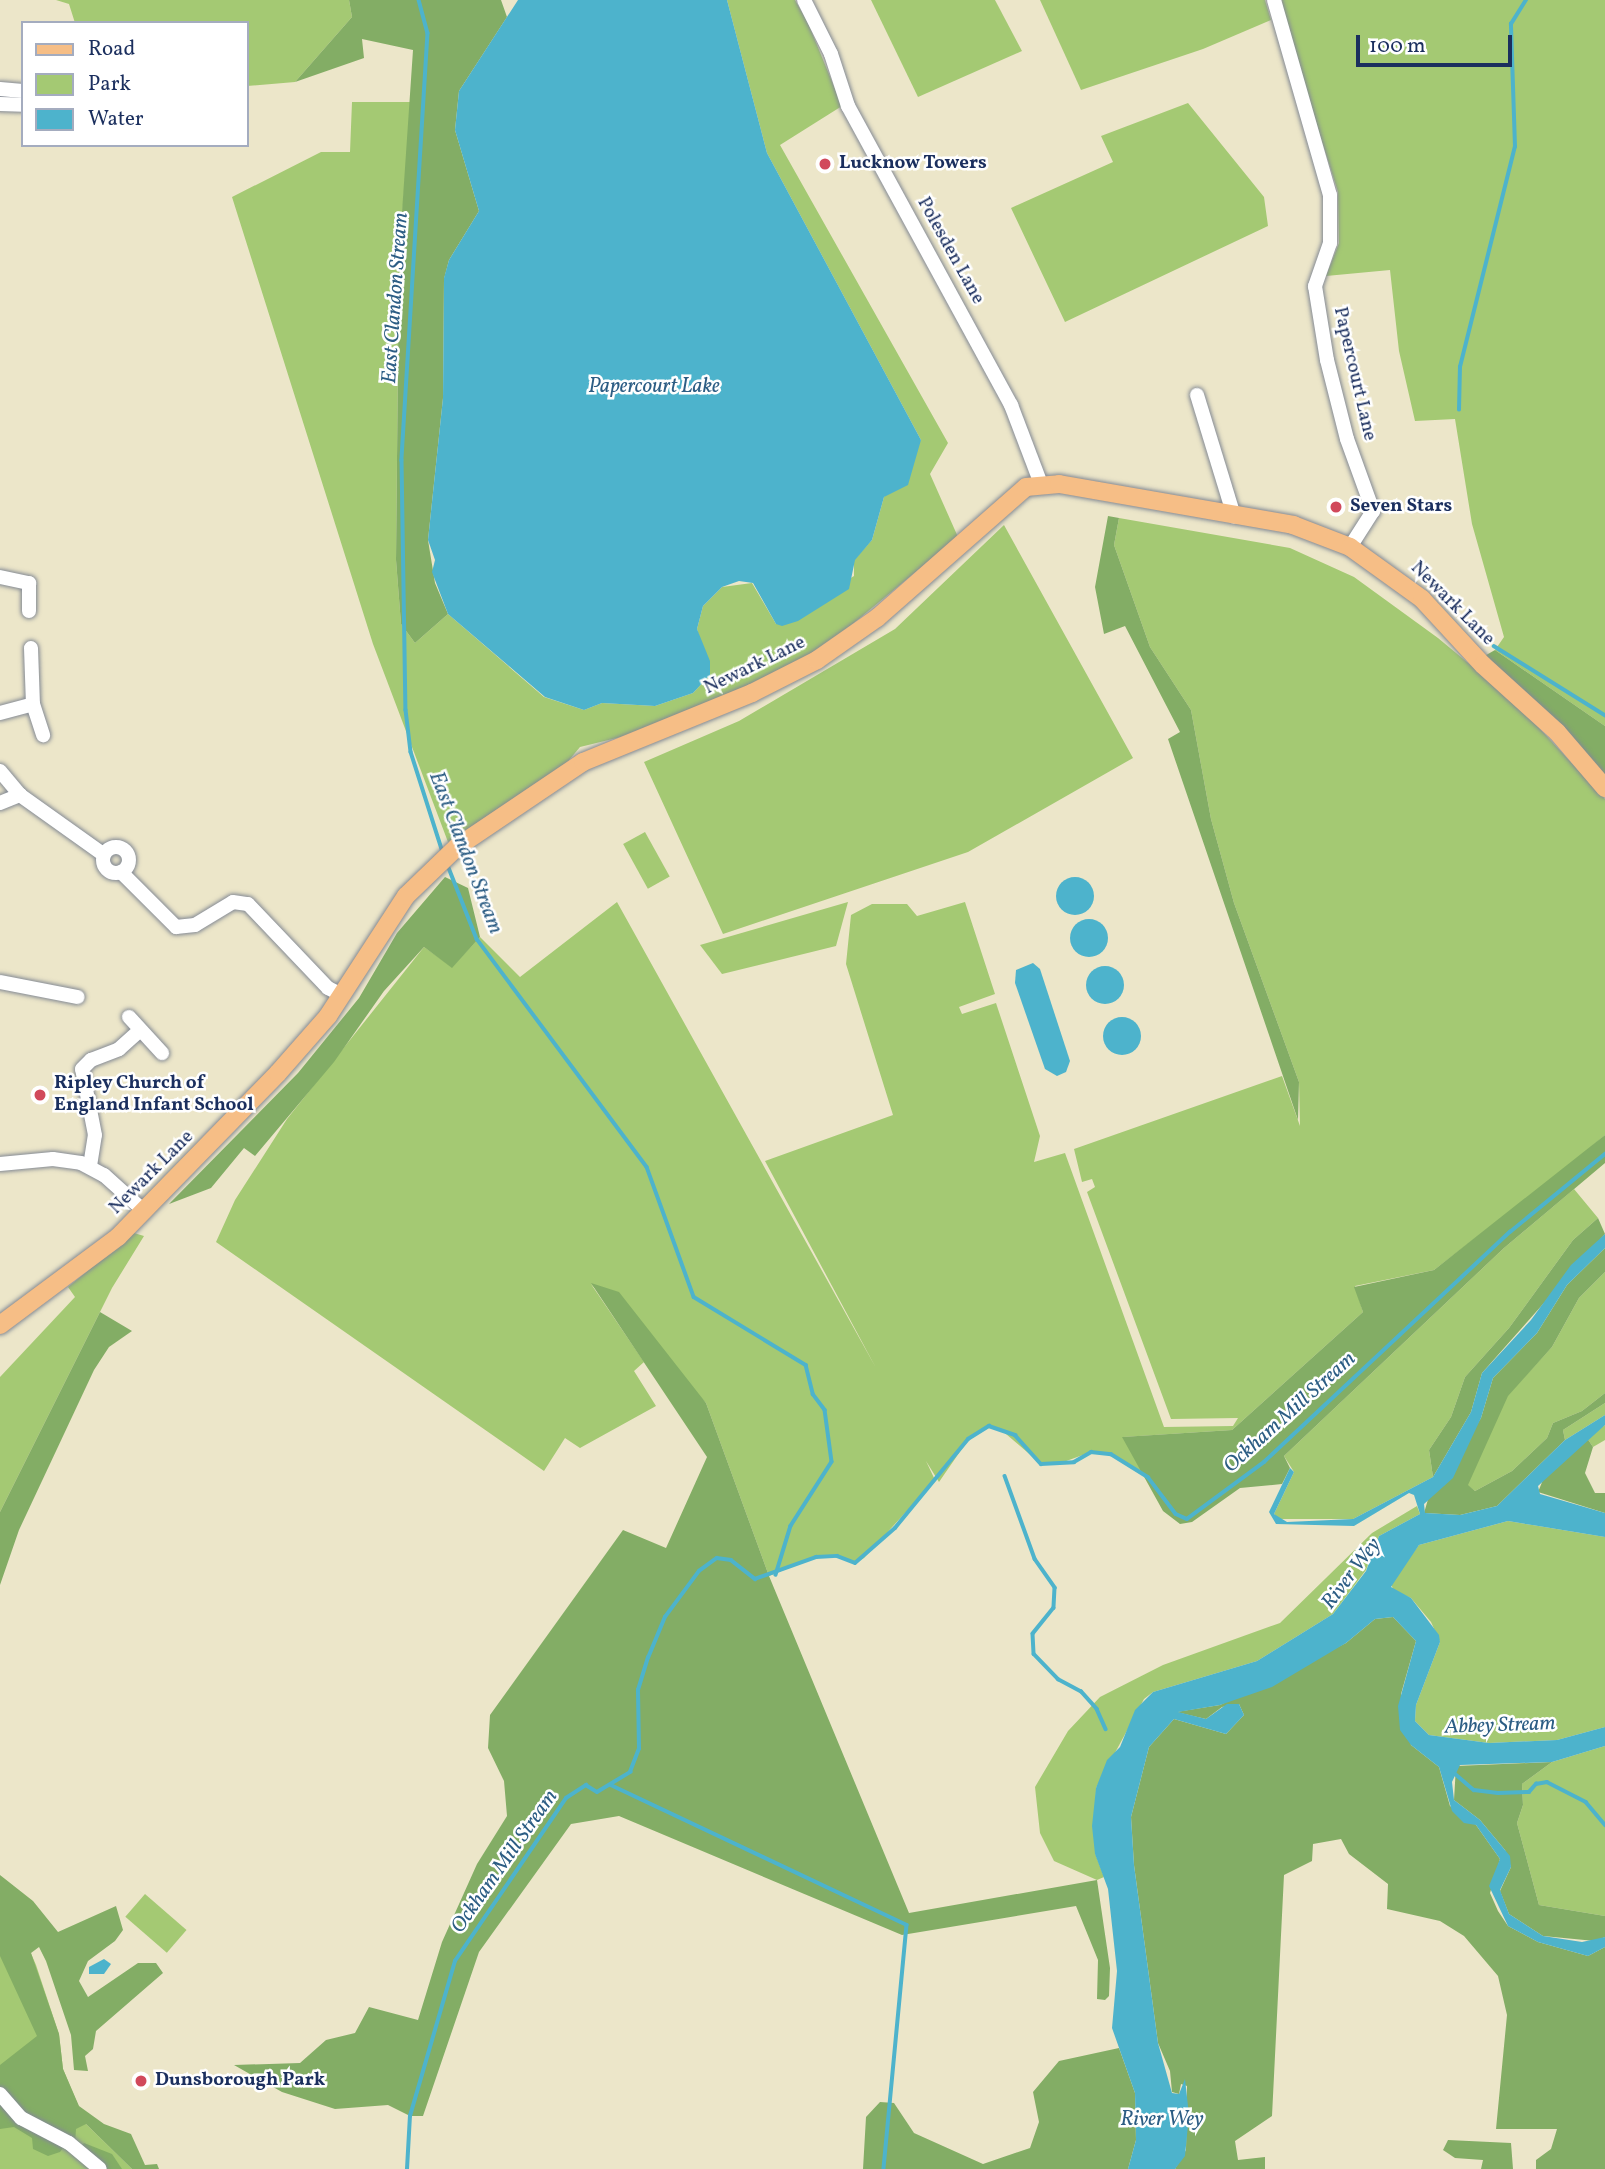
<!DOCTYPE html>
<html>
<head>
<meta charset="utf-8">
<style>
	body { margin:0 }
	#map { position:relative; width:1605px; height:2169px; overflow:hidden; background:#ece6c9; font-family:Vollkorn,serif }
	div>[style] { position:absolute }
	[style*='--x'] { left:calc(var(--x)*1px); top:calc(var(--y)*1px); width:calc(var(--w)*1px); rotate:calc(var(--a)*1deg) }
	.green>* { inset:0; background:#a4c973; transform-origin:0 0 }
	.forest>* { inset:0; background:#83ad65 }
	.water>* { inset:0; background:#4db3cc }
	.round { border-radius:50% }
	.stream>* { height:3.5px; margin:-1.75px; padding:0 1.75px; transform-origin:1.75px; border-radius:1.75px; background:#4db3cc }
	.roads { filter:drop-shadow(0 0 2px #848a94) drop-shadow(0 0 2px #848a94) }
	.minor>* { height:14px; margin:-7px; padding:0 7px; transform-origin:7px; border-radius:7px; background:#fff }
	.minor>.ring { margin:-7px; padding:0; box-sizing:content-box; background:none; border:14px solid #fff; border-radius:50% }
	.major>* { height:18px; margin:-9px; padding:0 9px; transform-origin:9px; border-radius:9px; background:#f6be86 }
	.dots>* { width:19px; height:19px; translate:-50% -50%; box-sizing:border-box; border:4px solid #fff; border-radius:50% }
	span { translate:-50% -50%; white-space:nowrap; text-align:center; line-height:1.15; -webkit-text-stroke:5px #fff; paint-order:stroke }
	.poi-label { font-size:19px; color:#1b2f5e; font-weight:700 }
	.left { translate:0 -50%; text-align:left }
	.street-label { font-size:19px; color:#1b2f5e }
	.water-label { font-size:21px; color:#2c5d84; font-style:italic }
	.legend { position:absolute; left:21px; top:21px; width:228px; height:126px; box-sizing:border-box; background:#fff; border:2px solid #a4acbf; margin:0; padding:9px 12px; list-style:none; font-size:21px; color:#1b2f5e }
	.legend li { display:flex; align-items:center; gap:14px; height:35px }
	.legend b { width:35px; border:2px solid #a4acbf }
	.scale { position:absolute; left:1356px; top:35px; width:156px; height:32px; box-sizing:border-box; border:4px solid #1b2f5e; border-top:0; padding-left:9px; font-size:21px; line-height:24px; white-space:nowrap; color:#1b2f5e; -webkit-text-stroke:5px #fff; paint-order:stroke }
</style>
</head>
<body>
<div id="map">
	<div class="green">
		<i style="clip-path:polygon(56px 0,349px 0,352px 17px,295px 82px,247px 86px,247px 23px,75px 23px,69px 4px)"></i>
		<i style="clip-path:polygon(727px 0,795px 0,808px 23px,842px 106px,780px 145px,948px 443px,930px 474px,958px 537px,821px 650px,744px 689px,625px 736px,580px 747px,565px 765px,448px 842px,373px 644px,232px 197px,321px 152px,350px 152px,352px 102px,411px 102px,399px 256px,396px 560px,401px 624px,415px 643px,448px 614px,544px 697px,584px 710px,602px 703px,655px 706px,693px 693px,710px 675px,697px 629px,703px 606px,722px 587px,752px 583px,776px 624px,854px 576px,854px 560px,872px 540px,884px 497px,921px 440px,767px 153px)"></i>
		<i style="clip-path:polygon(871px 0,995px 0,1022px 51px,918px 97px)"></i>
		<i style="clip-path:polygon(1040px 0,1265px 0,1271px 20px,1203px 49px,1081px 90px)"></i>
		<i style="clip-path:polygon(1282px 0,1605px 0,1605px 726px,1495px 650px,1504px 637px,1472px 524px,1455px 419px,1415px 421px,1399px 351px,1390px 270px,1326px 276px,1339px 243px,1338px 192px,1284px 22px)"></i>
		<i style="clip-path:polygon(1188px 103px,1264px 197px,1268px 226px,1065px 322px,1011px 208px,1113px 162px,1101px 136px)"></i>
		<i style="clip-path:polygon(1119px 518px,1290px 548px,1354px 577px,1438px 638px,1515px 702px,1605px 799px,1605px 1135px,1565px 1169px,1434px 1270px,1355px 1286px,1363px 1312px,1232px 1430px,1123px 1437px,1148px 1477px,1111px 1454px,1091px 1452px,1058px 1464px,1041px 1464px,999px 1428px,989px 1426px,968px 1440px,939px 1482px,926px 1461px,935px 1480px,864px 1558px,855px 1563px,837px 1556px,816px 1557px,769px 1576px,706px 1403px,591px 1284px,644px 1362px,634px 1371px,656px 1406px,580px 1448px,565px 1438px,544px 1471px,216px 1242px,235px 1200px,287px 1119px,424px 947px,452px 967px,480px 937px,520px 977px,617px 902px,876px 1368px,765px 1161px,893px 1115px,846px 964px,851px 915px,872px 904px,907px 904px,917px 916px,965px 902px,995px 994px,959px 1007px,962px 1014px,996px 1003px,1040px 1136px,1034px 1162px,1065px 1153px,1164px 1427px,1233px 1426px,1238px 1418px,1171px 1419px,1087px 1192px,1095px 1187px,1092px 1179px,1082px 1182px,1074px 1149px,1282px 1076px,1300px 1126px,1299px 1082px,1234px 903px,1211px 819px,1191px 710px,1150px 647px,1114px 545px)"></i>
		<i style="clip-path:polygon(1004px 525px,1133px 758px,968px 852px,723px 934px,644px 762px,739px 721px,895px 629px)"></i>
		<i style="left:645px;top:832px;width:51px;height:25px;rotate:61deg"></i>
		<i style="clip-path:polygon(848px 902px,836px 946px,722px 974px,700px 945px)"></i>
		<i style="clip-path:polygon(1574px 1189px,1598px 1218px,1573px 1240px,1509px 1328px,1465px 1377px,1451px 1417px,1429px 1450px,1433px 1477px,1353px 1519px,1279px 1519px,1274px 1514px,1294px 1472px,1284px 1456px,1504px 1248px)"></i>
		<i style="clip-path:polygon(134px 1233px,144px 1236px,112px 1288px,0 1512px,0 1377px,75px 1297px,68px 1287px)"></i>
		<i style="clip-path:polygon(1605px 1272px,1605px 1393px,1582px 1411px,1553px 1423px,1547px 1438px,1512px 1471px,1475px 1491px,1467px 1485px,1507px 1396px,1552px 1347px,1579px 1298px)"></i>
		<i style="clip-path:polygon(1605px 1403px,1605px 1415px,1565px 1440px,1563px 1430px)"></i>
		<i style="clip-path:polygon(1605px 1425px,1605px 1440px,1593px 1447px,1587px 1438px)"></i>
		<i style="clip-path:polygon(1417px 1506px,1420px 1514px,1379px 1536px,1366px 1570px,1333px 1614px,1257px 1661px,1153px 1692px,1144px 1699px,1096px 1788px,1095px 1853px,1104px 1877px,1097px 1880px,1054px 1861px,1040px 1833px,1035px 1787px,1068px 1731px,1100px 1697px,1163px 1665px,1280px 1623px,1372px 1533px)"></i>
		<i style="clip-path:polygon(1508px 1521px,1605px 1537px,1605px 1727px,1557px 1740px,1489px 1743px,1429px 1735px,1415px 1721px,1416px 1705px,1440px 1642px,1431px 1622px,1411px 1598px,1393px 1590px,1391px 1582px,1419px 1545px)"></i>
		<i style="clip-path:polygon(1605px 1746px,1605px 1916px,1539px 1905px,1517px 1823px,1523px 1805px,1522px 1784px,1552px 1762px)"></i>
		<i style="left:145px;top:1894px;width:55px;height:30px;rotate:41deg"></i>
		<i style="clip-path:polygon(0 1905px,27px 1944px,36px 1965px,59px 2034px,63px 2069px,86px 2124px,132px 2169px,103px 2169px,0 2091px)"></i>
		<i style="clip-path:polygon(0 2098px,51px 2136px,96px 2169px,0 2169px)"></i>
	</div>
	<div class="forest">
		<i style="clip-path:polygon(349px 0,501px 0,507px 17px,459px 91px,455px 130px,479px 211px,449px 260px,444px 279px,443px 398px,428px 540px,435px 583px,448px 614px,415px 643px,401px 624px,396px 560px,399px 256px,413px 50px,362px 39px,364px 58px,295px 82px,352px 17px)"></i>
		<i style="clip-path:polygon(1108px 516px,1119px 518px,1114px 545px,1150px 647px,1191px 710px,1211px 819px,1234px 903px,1299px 1082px,1298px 1120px,1168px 739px,1180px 732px,1125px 626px,1104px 634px,1095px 587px)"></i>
		<i style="clip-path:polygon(1495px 650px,1605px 726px,1605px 780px,1481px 658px)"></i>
		<i style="clip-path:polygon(445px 877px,468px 888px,480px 937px,452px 968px,424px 947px,384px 991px,334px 1062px,255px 1156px,244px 1148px,211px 1188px,169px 1204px,298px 1073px,359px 998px,397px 933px)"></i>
		<i style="clip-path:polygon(1605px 1135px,1605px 1163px,1504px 1248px,1284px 1456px,1290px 1468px,1282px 1484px,1240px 1488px,1192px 1522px,1180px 1524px,1163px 1511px,1122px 1437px,1232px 1430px,1363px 1312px,1354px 1287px,1434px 1270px)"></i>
		<i style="clip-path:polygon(1598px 1218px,1605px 1234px,1482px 1373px,1471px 1412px,1433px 1477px,1429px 1450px,1451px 1417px,1465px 1377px,1509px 1328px,1573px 1240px)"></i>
		<i style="clip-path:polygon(1605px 1248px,1605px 1272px,1579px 1298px,1552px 1347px,1508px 1396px,1468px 1485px,1475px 1491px,1512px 1471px,1547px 1438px,1553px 1423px,1582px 1411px,1605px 1393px,1605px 1403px,1563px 1430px,1565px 1440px,1497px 1506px,1460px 1515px,1424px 1513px,1429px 1496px,1436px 1492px,1481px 1418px,1493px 1378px,1537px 1333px,1567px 1285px)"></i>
		<i style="clip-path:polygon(591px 1283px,619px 1292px,706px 1403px,769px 1576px,909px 1913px,1097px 1880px,1110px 1968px,1109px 1996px,1105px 2000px,1097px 1999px,1098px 1960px,1076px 1906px,902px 1935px,619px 1816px,571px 1824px,479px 1952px,423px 2116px,410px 2116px,388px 2105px,335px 2109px,282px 2092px,234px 2065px,300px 2063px,326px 2040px,355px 2033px,369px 2007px,418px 2020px,442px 1942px,477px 1864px,507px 1816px,504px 1781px,488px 1748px,490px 1715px,623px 1530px,666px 1548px,707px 1457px)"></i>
		<i style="clip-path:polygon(100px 1312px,132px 1331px,109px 1347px,94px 1370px,19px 1530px,0 1585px,0 1512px)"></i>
		<i style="clip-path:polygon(1587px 1438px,1593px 1447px,1585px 1473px,1595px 1493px,1605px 1493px,1605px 1513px,1538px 1492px,1545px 1475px)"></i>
		<i style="clip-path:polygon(1393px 1617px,1416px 1641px,1401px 1694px,1411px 1745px,1439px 1767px,1450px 1806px,1476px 1825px,1500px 1859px,1490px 1893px,1498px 1911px,1508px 1926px,1538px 1942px,1588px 1956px,1605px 1947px,1605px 2169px,1536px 2169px,1536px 2160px,1551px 2149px,1557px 2129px,1496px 2129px,1507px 2015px,1498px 1976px,1464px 1936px,1440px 1921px,1387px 1909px,1388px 1884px,1349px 1854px,1341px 1839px,1313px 1844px,1312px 1861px,1284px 1875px,1272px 2116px,1235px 2141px,1238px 2160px,1265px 2157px,1265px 2169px,1175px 2169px,1186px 2150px,1187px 2086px,1181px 2084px,1179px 2094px,1172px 2092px,1170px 2071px,1158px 2043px,1134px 1865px,1131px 1817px,1149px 1747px,1174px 1719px,1226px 1734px,1244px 1715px,1239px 1704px,1222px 1707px,1206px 1719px,1176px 1712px,1220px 1705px,1346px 1643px,1375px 1619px)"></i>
		<i style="clip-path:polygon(1552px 1762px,1522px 1784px,1523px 1805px,1517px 1823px,1539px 1905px,1605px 1916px,1605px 1937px,1595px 1941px,1543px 1936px,1509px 1914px,1500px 1891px,1511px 1867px,1505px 1850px,1480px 1820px,1454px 1800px,1456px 1766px)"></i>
		<i style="clip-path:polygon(0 1875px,33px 1901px,58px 1932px,116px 1906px,123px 1930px,115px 1941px,88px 1961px,79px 1981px,88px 1997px,138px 1963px,156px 1963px,163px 1973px,96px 2031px,93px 2049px,85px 2056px,88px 2071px,74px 2070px,71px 2035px,46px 1961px,39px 1947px,31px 1953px,59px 2034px,63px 2069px,79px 2106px,104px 2124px,131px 2134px,145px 2165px,157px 2164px,159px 2169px,132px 2169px,86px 2124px,76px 2129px,75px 2144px,34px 2124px,0 2091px,0 2065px,37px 2036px,0 1956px)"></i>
		<i style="clip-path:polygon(1119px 2048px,1135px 2093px,1136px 2140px,1128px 2169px,863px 2169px,866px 2117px,880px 2102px,894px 2103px,914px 2133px,983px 2164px,1030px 2148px,1039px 2122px,1033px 2092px,1059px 2061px)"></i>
		<i style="clip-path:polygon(0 2098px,66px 2144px,60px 2152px,48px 2156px,33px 2149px,32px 2138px,14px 2127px,0 2129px)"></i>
		<i style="clip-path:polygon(1448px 2140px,1511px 2143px,1513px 2169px,1481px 2169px,1483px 2160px,1455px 2158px,1443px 2150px)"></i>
		<i style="clip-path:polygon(84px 2143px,112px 2154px,122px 2169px,103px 2169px,80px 2148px)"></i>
	</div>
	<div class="water">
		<i style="clip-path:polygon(518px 0,727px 0,767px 153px,921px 440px,908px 485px,884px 497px,872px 540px,855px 560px,849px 589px,798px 621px,782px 626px,776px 624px,753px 583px,739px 581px,722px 587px,703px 606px,697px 629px,710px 661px,710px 675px,693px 693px,655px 706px,602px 703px,584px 710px,545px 697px,448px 614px,432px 572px,435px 560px,428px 540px,443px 398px,444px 278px,449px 260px,479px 211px,455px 130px,459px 91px)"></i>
		<i class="round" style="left:1056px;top:877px;width:38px;height:38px"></i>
		<i class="round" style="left:1070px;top:919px;width:38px;height:38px"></i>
		<i style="clip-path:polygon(1033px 963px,1040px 969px,1070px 1061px,1066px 1072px,1057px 1076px,1045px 1069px,1015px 983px,1016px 970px)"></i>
		<i class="round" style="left:1086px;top:966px;width:38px;height:38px"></i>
		<i class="round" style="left:1103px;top:1017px;width:38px;height:38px"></i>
		<i style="clip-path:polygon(1605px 1234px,1605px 1248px,1567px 1285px,1537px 1333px,1493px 1378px,1481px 1418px,1453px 1478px,1424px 1504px,1425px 1513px,1460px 1515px,1497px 1506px,1565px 1440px,1605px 1415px,1605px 1425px,1538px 1486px,1540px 1494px,1605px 1513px,1605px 1537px,1508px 1521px,1419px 1545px,1391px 1587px,1411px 1598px,1439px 1635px,1440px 1642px,1416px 1705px,1415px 1721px,1429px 1735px,1489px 1743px,1557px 1740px,1605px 1727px,1605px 1746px,1552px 1762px,1460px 1765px,1452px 1782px,1454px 1800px,1480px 1820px,1510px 1856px,1511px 1867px,1500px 1890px,1509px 1914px,1543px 1936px,1582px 1942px,1605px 1937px,1605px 1947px,1588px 1956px,1538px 1942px,1508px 1926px,1489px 1886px,1500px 1859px,1476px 1825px,1464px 1823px,1452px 1811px,1439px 1767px,1411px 1745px,1400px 1730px,1398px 1706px,1416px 1641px,1393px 1617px,1375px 1619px,1346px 1643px,1272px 1687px,1220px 1705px,1178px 1712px,1206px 1719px,1227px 1704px,1239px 1704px,1244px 1715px,1226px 1734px,1174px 1719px,1149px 1747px,1131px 1817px,1134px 1865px,1158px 2043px,1172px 2093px,1179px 2094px,1185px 2079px,1189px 2115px,1185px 2156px,1175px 2169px,1128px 2169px,1136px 2140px,1135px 2093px,1112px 2028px,1117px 1971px,1108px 1889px,1095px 1854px,1092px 1826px,1096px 1788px,1107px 1760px,1120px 1747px,1135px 1710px,1153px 1692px,1257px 1661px,1333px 1614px,1366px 1571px,1379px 1536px,1420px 1514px,1414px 1495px,1409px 1493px,1354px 1526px,1276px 1524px,1269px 1512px,1290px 1468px,1294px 1472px,1274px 1514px,1287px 1522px,1353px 1519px,1433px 1477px,1471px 1412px,1482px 1373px,1531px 1320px,1571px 1265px)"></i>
		<i style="clip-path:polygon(104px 1959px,111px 1964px,104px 1974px,89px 1974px,89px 1967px)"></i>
	</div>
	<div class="stream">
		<i style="--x:419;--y:0;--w:34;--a:75"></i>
		<i style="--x:428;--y:33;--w:428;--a:93.5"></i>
		<i style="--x:402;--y:460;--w:250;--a:89.1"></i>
		<i style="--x:406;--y:710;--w:42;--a:83.2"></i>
		<i style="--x:411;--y:752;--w:105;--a:72.3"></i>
		<i style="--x:1459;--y:410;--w:43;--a:-88.7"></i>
		<i style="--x:1460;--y:367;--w:227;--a:-76"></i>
		<i style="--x:1515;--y:147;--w:123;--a:-91.9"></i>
		<i style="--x:1511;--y:24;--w:28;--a:-58"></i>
		<i style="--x:1494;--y:646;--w:131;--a:31.9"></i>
		<i style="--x:447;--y:863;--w:82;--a:68.5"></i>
		<i style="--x:477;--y:939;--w:284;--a:53.3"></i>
		<i style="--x:647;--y:1167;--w:138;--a:70.1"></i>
		<i style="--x:694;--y:1297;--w:131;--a:31.3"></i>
		<i style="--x:806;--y:1365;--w:30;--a:76"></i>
		<i style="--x:813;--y:1394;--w:20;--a:53"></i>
		<i style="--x:825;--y:1410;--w:52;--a:82.3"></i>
		<i style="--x:832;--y:1462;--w:76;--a:122.6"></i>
		<i style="--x:791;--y:1526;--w:51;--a:107"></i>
		<i style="--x:1005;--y:1476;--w:88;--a:70.1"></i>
		<i style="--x:1035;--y:1559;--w:35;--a:55"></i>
		<i style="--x:1055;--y:1588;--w:20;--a:93"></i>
		<i style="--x:1054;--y:1608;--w:33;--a:129"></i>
		<i style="--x:1033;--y:1634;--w:20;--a:87"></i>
		<i style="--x:1034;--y:1654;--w:35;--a:46"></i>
		<i style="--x:1058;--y:1679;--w:26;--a:28"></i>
		<i style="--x:1081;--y:1691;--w:24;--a:48"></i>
		<i style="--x:1097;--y:1709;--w:22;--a:66"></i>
		<i style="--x:1452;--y:1771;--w:29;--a:41"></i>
		<i style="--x:1474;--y:1790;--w:24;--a:7"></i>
		<i style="--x:1498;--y:1793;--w:31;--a:-2"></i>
		<i style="--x:1529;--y:1792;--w:11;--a:-49"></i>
		<i style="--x:1536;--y:1784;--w:11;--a:-10"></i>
		<i style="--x:1547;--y:1782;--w:44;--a:27.1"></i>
		<i style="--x:1586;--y:1802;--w:30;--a:50"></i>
		<i style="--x:611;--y:1785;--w:327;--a:25.3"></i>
		<i style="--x:907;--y:1925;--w:245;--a:95.4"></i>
		<i style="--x:407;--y:2169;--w:53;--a:-86.8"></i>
		<i style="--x:410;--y:2116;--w:161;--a:-73.8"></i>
		<i style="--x:455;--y:1961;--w:197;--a:-55.7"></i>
		<i style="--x:566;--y:1798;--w:24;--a:-33"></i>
		<i style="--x:586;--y:1785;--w:13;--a:32"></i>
		<i style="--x:597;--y:1792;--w:39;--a:-31"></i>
		<i style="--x:630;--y:1772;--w:25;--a:-69"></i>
		<i style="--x:639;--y:1749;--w:59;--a:-91"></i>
		<i style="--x:638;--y:1690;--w:34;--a:-73"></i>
		<i style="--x:648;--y:1658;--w:44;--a:-67.5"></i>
		<i style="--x:665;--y:1617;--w:57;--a:-53.5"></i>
		<i style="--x:699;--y:1571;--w:22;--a:-36"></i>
		<i style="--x:717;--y:1558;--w:14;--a:8"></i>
		<i style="--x:731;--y:1560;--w:31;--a:38"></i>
		<i style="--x:755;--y:1579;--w:65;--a:-19.8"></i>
		<i style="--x:816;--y:1557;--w:21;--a:-3"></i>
		<i style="--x:837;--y:1556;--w:19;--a:21"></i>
		<i style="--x:855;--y:1563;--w:53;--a:-41.2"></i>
		<i style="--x:895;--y:1528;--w:115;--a:-50.6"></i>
		<i style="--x:968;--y:1439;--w:25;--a:-32"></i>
		<i style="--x:989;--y:1426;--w:28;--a:19"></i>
		<i style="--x:1015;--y:1435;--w:39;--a:48"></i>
		<i style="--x:1041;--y:1464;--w:33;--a:-3"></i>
		<i style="--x:1074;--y:1462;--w:20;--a:-30"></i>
		<i style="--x:1091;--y:1452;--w:20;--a:6"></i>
		<i style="--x:1111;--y:1454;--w:44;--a:31.9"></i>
		<i style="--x:1148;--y:1477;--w:46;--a:52.9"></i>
		<i style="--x:1176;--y:1514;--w:12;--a:24"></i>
		<i style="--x:1187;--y:1519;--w:96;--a:-36.5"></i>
		<i style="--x:1264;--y:1462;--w:337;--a:-43.1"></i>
		<i style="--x:1510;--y:1232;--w:123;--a:-39.4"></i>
	</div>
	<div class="roads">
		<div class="minor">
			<i style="--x:804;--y:0;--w:60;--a:63.4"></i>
			<i style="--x:831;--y:54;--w:55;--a:71.9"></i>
			<i style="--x:848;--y:106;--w:341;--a:61.4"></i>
			<i style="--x:1011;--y:405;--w:85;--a:69.2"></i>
			<i style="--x:1274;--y:0;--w:203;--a:74"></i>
			<i style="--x:1330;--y:195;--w:48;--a:90"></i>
			<i style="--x:1330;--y:243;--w:46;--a:109.2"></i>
			<i style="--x:1315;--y:286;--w:75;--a:80.8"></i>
			<i style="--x:1327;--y:360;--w:81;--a:75.8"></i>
			<i style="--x:1347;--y:439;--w:77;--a:70.1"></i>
			<i style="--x:1373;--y:511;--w:43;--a:122.6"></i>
			<i style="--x:0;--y:89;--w:23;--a:5"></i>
			<i style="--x:0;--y:104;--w:23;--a:2"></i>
			<i style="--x:1197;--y:395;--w:127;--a:73"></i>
			<i style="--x:0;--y:577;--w:30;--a:12"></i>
			<i style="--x:29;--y:583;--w:28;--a:90"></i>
			<i style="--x:31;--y:648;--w:56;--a:88"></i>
			<i style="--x:33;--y:704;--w:33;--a:72"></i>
			<i style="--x:0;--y:713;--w:34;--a:-15"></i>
			<i style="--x:0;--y:771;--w:31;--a:50"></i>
			<i style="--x:20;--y:795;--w:103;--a:35.5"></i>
			<i style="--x:0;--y:803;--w:22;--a:-22"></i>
			<i class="ring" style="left:103px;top:847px;width:12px;height:12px"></i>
			<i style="--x:121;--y:872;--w:78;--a:45"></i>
			<i style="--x:176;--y:927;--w:19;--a:-6"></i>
			<i style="--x:195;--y:925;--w:44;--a:-31.2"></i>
			<i style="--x:233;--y:902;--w:15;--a:8"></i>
			<i style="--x:248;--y:904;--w:116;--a:46.4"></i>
			<i style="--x:328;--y:988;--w:16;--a:27"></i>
			<i style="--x:0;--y:982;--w:79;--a:10.9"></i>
			<i style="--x:129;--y:1017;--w:49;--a:47.5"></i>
			<i style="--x:0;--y:1164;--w:53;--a:-5.4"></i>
			<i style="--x:53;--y:1159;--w:28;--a:8"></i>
			<i style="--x:81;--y:1163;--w:26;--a:28"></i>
			<i style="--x:104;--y:1175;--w:54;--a:42"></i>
			<i style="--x:90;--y:1166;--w:31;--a:-81"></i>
			<i style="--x:95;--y:1135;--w:67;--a:-101.1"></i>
			<i style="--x:82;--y:1069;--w:13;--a:-45"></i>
			<i style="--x:91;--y:1060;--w:30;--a:-21"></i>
			<i style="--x:119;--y:1049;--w:27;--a:-42"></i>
			<i style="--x:0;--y:2094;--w:32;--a:49"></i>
			<i style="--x:21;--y:2118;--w:54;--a:27.5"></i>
			<i style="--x:69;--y:2143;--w:40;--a:40"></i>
		</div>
		<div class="major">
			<i style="--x:0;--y:1325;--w:147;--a:-36.7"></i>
			<i style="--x:118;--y:1237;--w:229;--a:-45.7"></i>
			<i style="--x:278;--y:1073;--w:76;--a:-48.7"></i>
			<i style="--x:328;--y:1016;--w:143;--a:-57"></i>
			<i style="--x:406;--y:896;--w:71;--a:-43.9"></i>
			<i style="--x:457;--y:847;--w:152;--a:-34"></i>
			<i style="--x:583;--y:762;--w:183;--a:-22.2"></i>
			<i style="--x:752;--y:693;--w:73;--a:-26.9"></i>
			<i style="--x:817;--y:660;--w:73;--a:-35"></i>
			<i style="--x:877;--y:618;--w:198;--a:-41.3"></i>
			<i style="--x:1026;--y:487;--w:33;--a:-5"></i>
			<i style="--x:1059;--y:484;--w:238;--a:9.9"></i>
			<i style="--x:1293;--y:525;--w:61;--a:21.1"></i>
			<i style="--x:1350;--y:547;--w:89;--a:35.8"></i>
			<i style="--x:1422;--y:599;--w:90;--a:47.3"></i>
			<i style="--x:1483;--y:665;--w:100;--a:42.2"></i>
			<i style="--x:1557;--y:732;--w:74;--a:49.4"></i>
		</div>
	</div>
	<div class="dots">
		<i style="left:825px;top:164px;background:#d1495b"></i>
		<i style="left:1336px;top:507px;background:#d1495b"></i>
		<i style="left:40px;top:1095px;background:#d1495b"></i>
		<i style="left:141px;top:2081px;background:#d1495b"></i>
	</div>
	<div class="poi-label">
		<span class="left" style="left:839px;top:164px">Lucknow Towers</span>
		<span class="left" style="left:1350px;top:507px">Seven Stars</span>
		<span class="left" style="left:54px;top:1095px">Ripley Church of<br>England Infant School</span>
		<span class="left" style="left:155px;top:2081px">Dunsborough Park</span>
	</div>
	<div class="street-label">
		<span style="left:950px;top:251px;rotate:61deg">Polesden Lane</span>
		<span style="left:1354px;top:374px;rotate:77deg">Papercourt Lane</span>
		<span style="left:1452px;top:604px;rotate:45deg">Newark Lane</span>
		<span style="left:755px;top:666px;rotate:-26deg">Newark Lane</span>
		<span style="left:152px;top:1173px;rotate:-45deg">Newark Lane</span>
	</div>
	<div class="water-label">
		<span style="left:396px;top:298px;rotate:-86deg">East Clandon Stream</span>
		<span style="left:654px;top:387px">Papercourt Lake</span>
		<span style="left:465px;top:853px;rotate:69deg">East Clandon Stream</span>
		<span style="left:1290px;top:1413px;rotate:-42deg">Ockham Mill Stream</span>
		<span style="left:1352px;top:1574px;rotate:-53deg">River Wey</span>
		<span style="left:1500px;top:1726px;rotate:-2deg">Abbey Stream</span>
		<span style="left:505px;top:1862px;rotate:-55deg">Ockham Mill Stream</span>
		<span style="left:1162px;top:2120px">River Wey</span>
	</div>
	<ul class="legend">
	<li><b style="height:9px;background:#f6be86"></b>Road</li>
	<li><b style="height:19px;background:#a4c973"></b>Park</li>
	<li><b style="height:19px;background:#4db3cc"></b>Water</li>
	</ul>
	<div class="scale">100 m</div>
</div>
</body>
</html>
